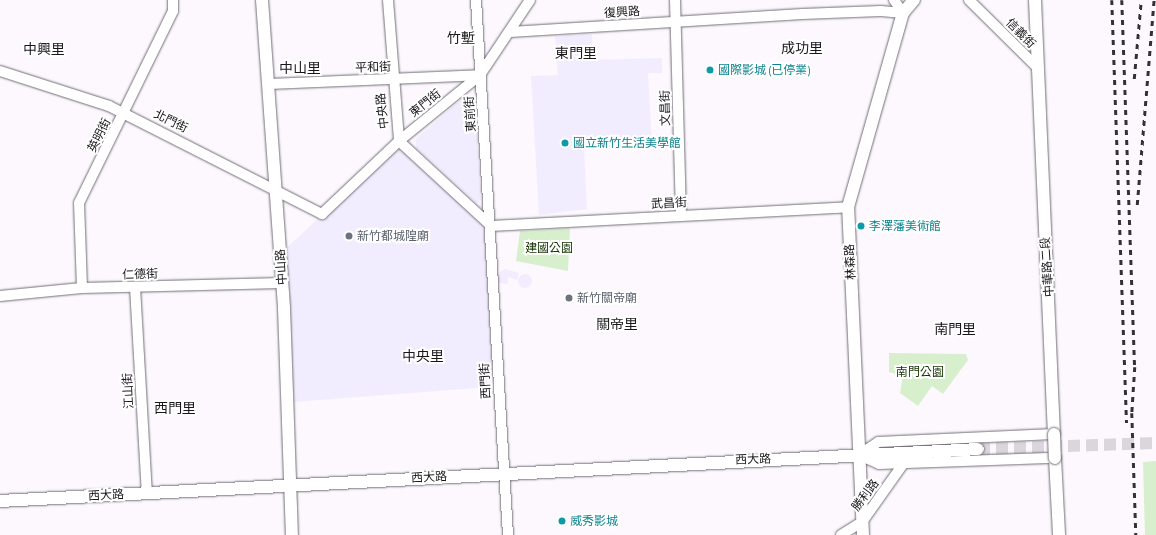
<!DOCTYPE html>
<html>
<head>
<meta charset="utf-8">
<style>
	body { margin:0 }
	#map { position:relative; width:1156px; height:535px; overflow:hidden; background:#fcf8fe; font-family:"PT Sans Narrow","Noto Sans TC",sans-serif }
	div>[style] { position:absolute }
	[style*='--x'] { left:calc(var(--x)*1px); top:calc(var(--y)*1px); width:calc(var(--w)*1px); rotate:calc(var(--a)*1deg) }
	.commercial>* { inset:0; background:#f1edfe }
	.round { border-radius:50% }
	.green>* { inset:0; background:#d8efcd }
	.tertiary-tunnel>* { height:12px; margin-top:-6px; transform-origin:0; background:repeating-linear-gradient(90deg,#dad6dc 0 12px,transparent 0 18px) }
	.roads { filter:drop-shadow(0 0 1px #736d76) drop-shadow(0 0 1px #736d76) }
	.minor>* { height:10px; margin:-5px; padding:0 5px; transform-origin:5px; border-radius:5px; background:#fff }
	.tertiary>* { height:12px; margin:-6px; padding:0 6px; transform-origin:6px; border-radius:6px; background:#fff }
	.rail>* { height:2.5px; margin-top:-1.25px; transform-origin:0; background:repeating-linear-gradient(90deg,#333134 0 5px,transparent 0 10px) }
	.bridges { filter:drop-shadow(0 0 1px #736d76) drop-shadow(0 0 1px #736d76) }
	.tertiary-bridge>* { height:12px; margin:-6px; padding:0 6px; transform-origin:6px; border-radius:6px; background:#fff }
	.dots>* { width:11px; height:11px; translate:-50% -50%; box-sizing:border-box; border:2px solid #fff; border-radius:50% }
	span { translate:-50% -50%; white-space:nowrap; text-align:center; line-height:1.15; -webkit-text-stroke:4px #fff; paint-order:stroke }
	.street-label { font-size:12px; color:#19171a }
	.culture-label { font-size:12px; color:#0d838f }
	.left { translate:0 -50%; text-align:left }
	.worship-label { font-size:12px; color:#5b616d }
	.park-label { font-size:12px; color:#153200 }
	.quarter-label { font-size:14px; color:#19171a }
</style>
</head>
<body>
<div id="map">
	<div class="commercial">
		<i style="clip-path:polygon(592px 34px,593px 60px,662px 58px,662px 73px,648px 73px,652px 145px,584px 149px,587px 209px,539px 215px,531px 76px,558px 75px,555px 36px)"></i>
		<i style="clip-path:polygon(467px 94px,475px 97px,481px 199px,477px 204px,416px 148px,416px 139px)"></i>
		<i style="clip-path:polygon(398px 144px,491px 225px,489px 313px,494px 375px,489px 376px,490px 387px,293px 402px,280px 254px)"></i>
		<i style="clip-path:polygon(505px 269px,519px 273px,517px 280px,508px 277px,508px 284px,498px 283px,498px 273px)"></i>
		<i class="round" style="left:518px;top:274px;width:14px;height:14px"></i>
	</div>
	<div class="green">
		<i style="clip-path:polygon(570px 228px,568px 271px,516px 261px,520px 231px)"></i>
		<i style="clip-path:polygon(889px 353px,966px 354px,968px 360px,943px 394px,932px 386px,918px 406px,900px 393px,903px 376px,889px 372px)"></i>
		<i style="clip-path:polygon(1156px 461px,1156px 535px,1145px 535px,1143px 462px)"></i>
	</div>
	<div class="tertiary-tunnel">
		<i style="--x:978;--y:449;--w:178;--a:-1.9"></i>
	</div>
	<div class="roads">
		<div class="minor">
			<i style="--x:388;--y:0;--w:141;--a:85.5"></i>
			<i style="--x:399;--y:141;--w:125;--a:42.7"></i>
			<i style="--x:476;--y:0;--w:536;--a:86.58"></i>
			<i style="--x:675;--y:0;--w:216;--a:88.4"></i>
			<i style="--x:894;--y:0;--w:16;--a:55"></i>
			<i style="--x:969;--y:0;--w:97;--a:44.6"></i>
			<i style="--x:510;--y:32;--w:293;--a:-3.5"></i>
			<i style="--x:802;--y:14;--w:79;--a:-2.2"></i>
			<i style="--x:881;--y:11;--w:22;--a:5"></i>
			<i style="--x:0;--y:71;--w:114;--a:17.8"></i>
			<i style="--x:109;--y:106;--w:239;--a:26.9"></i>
			<i style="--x:322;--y:214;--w:106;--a:-43.5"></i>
			<i style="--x:399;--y:141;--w:104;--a:-39.2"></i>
			<i style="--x:480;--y:75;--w:90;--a:-56.3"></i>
			<i style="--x:268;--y:84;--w:212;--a:-2.4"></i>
			<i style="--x:491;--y:226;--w:358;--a:-3"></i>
			<i style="--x:135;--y:287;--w:206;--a:86.7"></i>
			<i style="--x:82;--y:288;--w:85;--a:-92"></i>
			<i style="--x:79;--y:203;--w:214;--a:-63.9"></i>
			<i style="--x:173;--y:11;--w:11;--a:-90"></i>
			<i style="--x:0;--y:296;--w:82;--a:-5.6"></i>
			<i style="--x:82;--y:288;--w:200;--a:-1.4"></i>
			<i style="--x:859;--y:455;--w:23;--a:-34"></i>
			<i style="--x:878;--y:442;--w:176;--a:-2.6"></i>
			<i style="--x:859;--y:455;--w:22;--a:24"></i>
			<i style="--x:879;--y:464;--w:176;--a:-2"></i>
			<i style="--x:841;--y:535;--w:25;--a:-32"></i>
			<i style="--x:862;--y:522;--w:71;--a:-54.7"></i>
		</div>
		<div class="tertiary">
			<i style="--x:262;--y:0;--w:309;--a:85.9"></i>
			<i style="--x:284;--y:308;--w:227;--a:88"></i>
			<i style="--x:1035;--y:0;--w:434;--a:87.5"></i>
			<i style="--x:1055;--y:458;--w:77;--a:87"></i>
			<i style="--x:0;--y:501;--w:979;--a:-3.04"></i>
			<i style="--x:863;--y:535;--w:328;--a:-92.6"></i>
			<i style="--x:848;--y:207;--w:202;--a:-74.2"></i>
			<i style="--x:903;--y:13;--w:17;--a:-50"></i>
		</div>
	</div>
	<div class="rail">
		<i style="--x:1112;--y:0;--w:423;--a:88"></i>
		<i style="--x:1122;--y:0;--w:367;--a:88"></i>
		<i style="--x:1135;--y:367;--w:46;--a:93.7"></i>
		<i style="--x:1132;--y:413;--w:122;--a:88.1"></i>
		<i style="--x:1134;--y:79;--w:79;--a:-84.9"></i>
		<i style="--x:1137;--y:205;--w:206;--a:-85.3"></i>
	</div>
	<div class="bridges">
		<div class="tertiary-bridge">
			<i style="--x:1054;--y:434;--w:24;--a:88"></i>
		</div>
	</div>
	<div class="dots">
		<i style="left:710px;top:70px;background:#0f9aa8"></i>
		<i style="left:565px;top:143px;background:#0f9aa8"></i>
		<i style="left:861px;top:226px;background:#0f9aa8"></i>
		<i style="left:349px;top:236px;background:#6b7280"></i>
		<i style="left:569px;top:298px;background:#6b7280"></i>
		<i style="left:562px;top:521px;background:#0f9aa8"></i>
	</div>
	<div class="street-label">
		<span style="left:622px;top:12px;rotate:-4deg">復興路</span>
		<span style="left:1021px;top:33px;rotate:45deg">信義街</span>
		<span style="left:373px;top:67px;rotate:-2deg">平和街</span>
		<span style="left:425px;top:103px;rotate:-39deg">東門街</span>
		<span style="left:665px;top:108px;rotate:-91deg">文昌街</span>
		<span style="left:382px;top:111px;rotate:-96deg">中央路</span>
		<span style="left:470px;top:114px;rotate:-94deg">東前街</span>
		<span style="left:171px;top:121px;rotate:26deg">北門街</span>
		<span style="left:99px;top:135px;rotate:-63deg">英明街</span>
		<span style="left:669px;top:203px;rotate:-3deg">武昌街</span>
		<span style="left:850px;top:262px;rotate:-93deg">林森路</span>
		<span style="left:281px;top:267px;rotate:-94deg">中山路</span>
		<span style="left:1047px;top:267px;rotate:-94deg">中華路二段</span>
		<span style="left:140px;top:274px;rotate:-2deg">仁德街</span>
		<span style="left:485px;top:381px;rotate:-93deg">西門街</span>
		<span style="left:128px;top:391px;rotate:-93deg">江山街</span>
		<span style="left:753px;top:459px;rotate:-2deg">西大路</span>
		<span style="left:429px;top:477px;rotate:-3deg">西大路</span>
		<span style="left:106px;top:495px;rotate:-3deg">西大路</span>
		<span style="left:865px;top:495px;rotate:-53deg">勝利路</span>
	</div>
	<div class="culture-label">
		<span class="left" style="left:718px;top:70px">國際影城 (已停業)</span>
		<span class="left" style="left:573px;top:143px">國立新竹生活美學館</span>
		<span class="left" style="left:869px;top:226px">李澤藩美術館</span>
		<span class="left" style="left:570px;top:521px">威秀影城</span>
	</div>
	<div class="worship-label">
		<span class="left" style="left:357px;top:236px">新竹都城隍廟</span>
		<span class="left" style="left:577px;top:298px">新竹關帝廟</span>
	</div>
	<div class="park-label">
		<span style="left:549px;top:248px">建國公園</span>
		<span style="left:920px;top:372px">南門公園</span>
	</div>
	<div class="quarter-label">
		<span style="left:461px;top:38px">竹塹</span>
		<span style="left:802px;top:48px">成功里</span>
		<span style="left:44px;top:49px">中興里</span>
		<span style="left:576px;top:53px">東門里</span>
		<span style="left:300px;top:68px">中山里</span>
		<span style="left:617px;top:324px">關帝里</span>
		<span style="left:955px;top:329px">南門里</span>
		<span style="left:423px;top:356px">中央里</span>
		<span style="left:175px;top:408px">西門里</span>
	</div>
</div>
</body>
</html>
